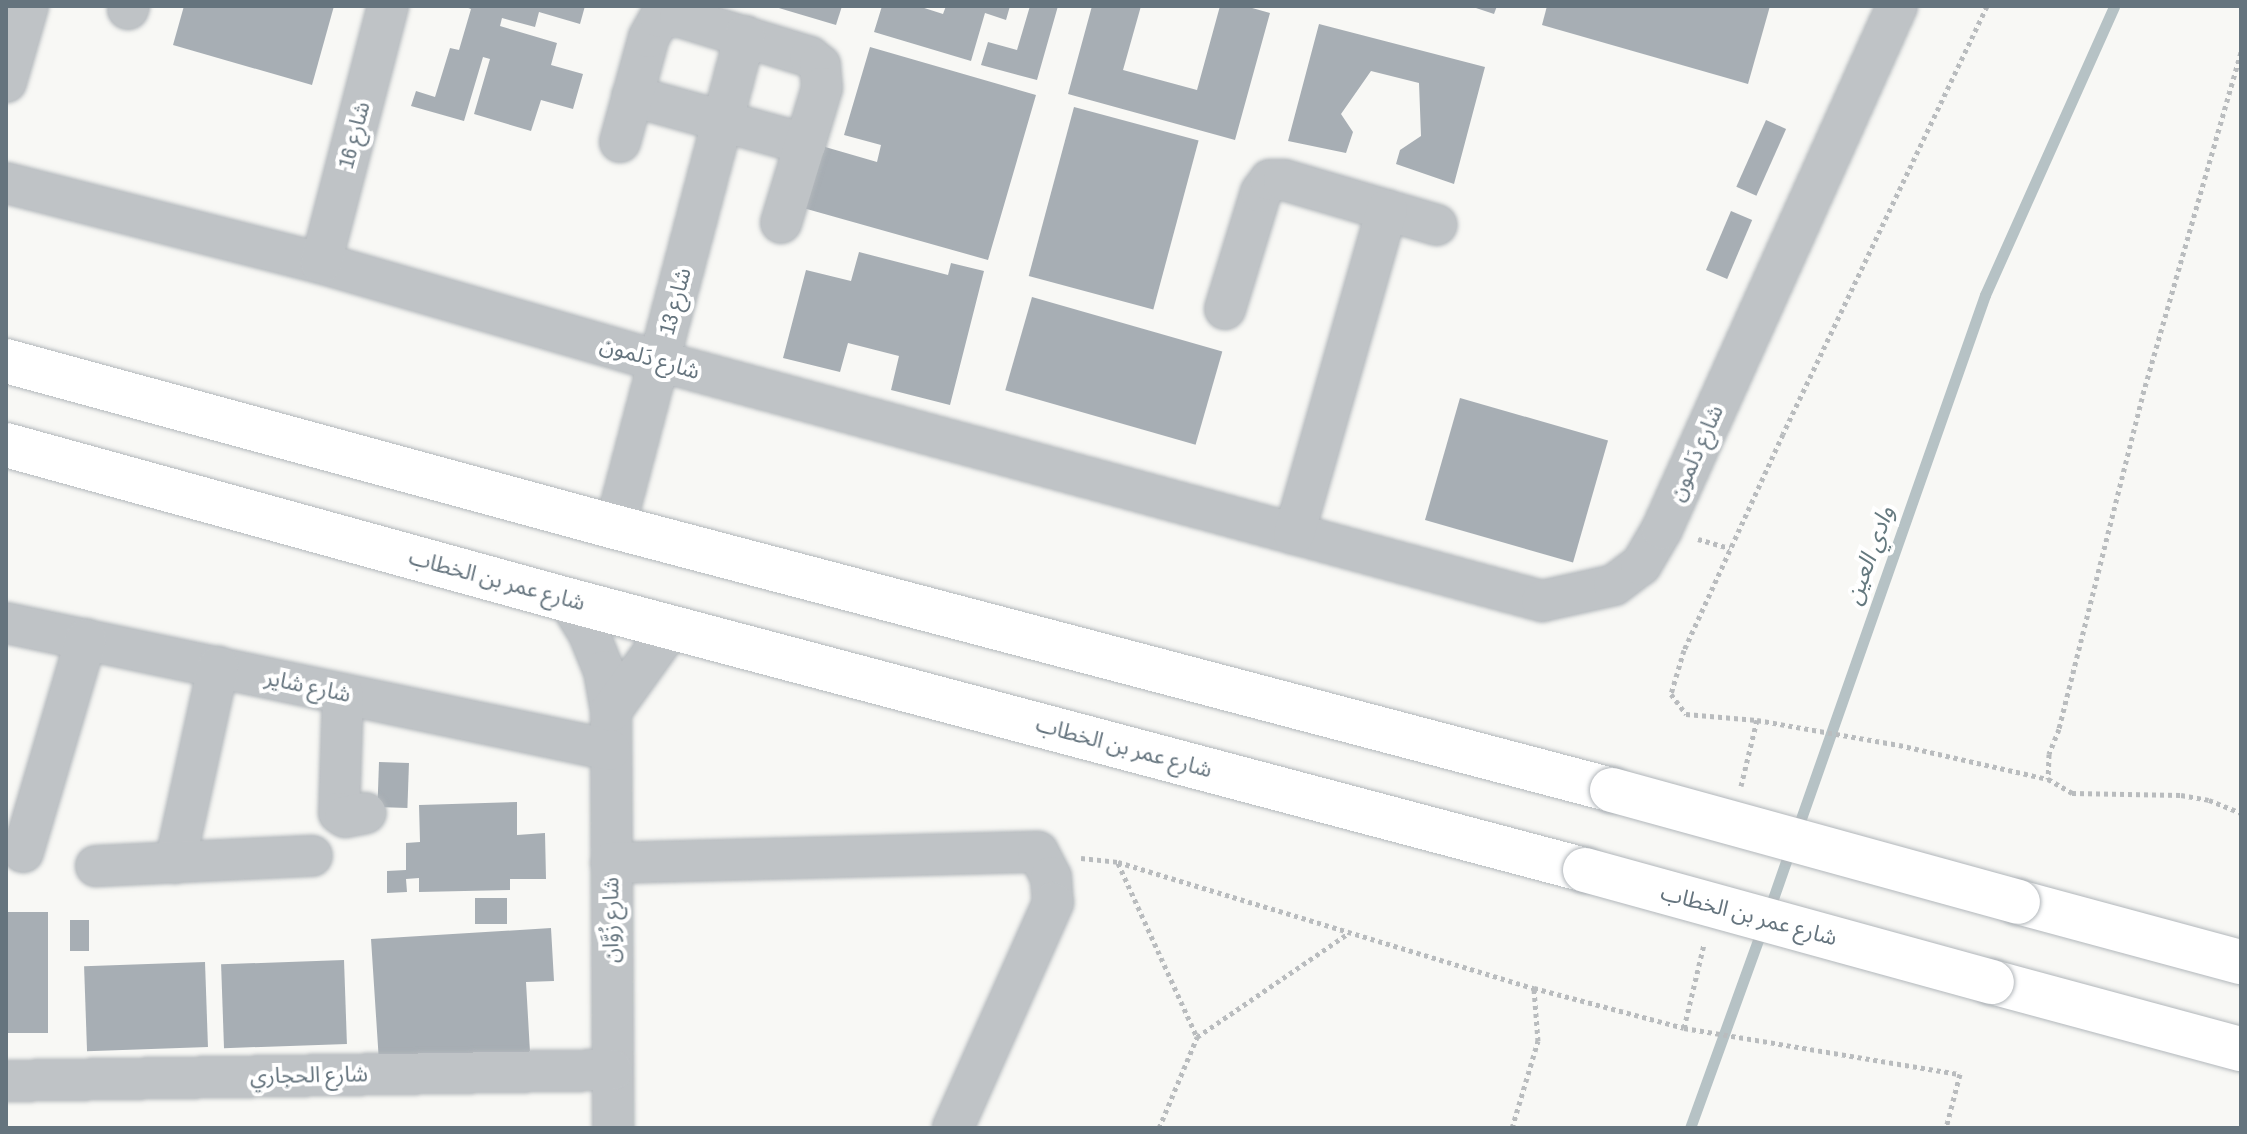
<!DOCTYPE html>
<html>
<head>
<meta charset="utf-8">
<style>
	body { margin:0 }
	#map { position:relative; width:2247px; height:1134px; overflow:hidden; background:#f8f8f5; font-family:"Archivo Narrow","Noto Sans Arabic",sans-serif }
	div>[style] { position:absolute }
	[style*='--x'] { left:calc(var(--x)*1px); top:calc(var(--y)*1px); width:calc(var(--w)*1px); rotate:calc(var(--a)*1deg) }
	.stream>* { height:11px; margin:-5.5px; padding:0 5.5px; transform-origin:5.5px; border-radius:5.5px; background:#b6c2c5 }
	.building>* { inset:0; background:#a7aeb4; transform-origin:0 0 }
	.path>* { height:5px; margin-top:-2.5px; transform-origin:0; background:repeating-linear-gradient(90deg,#b9bcbe 0 4px,transparent 0 8px) }
	.roads { filter:drop-shadow(0 0 2px #b2b7bb) drop-shadow(0 0 2px #b2b7bb) }
	.minor>* { height:40px; margin:-20px; padding:0 20px; transform-origin:20px; border-radius:20px; background:#bfc3c6 }
	.major>* { height:44px; margin:-22px; padding:0 22px; transform-origin:22px; border-radius:22px; background:#fff }
	.bridges { filter:drop-shadow(0 0 2px #b2b7bb) drop-shadow(0 0 2px #b2b7bb) }
	.major-bridge>* { height:44px; margin:-22px; padding:0 22px; transform-origin:22px; border-radius:22px; background:#fff }
	span { translate:-50% -50%; white-space:nowrap; text-align:center; line-height:1.15; -webkit-text-stroke:8px #fff; paint-order:stroke }
	.street-label { font-size:22px; color:#65747e }
	.water-label { font-size:24px; color:#65797f; font-style:italic }
	.frame { position:absolute; inset:0; border:8px solid #65747e; pointer-events:none }
</style>
</head>
<body>
<div id="map">
	<div class="stream">
		<i style="--x:1797;--y:830;--w:567;--a:-70.64"></i>
		<i style="--x:1985;--y:295;--w:316;--a:-65.9"></i>
		<i style="--x:1768;--y:913;--w:67;--a:-70.8"></i>
		<i style="--x:1690;--y:1128;--w:212;--a:-70.1"></i>
	</div>
	<div class="building">
		<i style="clip-path:polygon(184px 6px,334px 6px,312px 85px,173px 45px)"></i>
		<i style="clip-path:polygon(463px 6px,585px 6px,580px 24px,539px 12px,535px 27px,502px 18px,500px 26px,557px 43px,551px 65px,583px 74px,573px 109px,541px 100px,531px 131px,474px 114px,490px 59px,483px 57px,464px 121px,411px 106px,416px 91px,435px 97px,450px 48px,459px 50px,471px 9px)"></i>
		<i style="clip-path:polygon(772px 6px,842px 6px,836px 25px)"></i>
		<i style="clip-path:polygon(882px 6px,918px 6px,943px 14px,946px 6px,1010px 6px,1006px 20px,985px 13px,971px 61px,874px 32px)"></i>
		<i style="clip-path:polygon(1030px 6px,1058px 6px,1037px 80px,981px 65px,988px 42px,1017px 50px)"></i>
		<i style="clip-path:polygon(1092px 6px,1141px 6px,1123px 70px,1197px 90px,1220px 6px,1245px 6px,1270px 13px,1235px 140px,1068px 94px)"></i>
		<i style="clip-path:polygon(1470px 6px,1497px 6px,1494px 14px)"></i>
		<i style="clip-path:polygon(1547px 6px,1770px 6px,1748px 84px,1542px 25px)"></i>
		<i style="clip-path:polygon(1319px 24px,1485px 67px,1454px 184px,1396px 164px,1400px 150px,1421px 136px,1419px 83px,1371px 71px,1341px 114px,1353px 132px,1346px 153px,1288px 141px)"></i>
		<i style="clip-path:polygon(870px 47px,1036px 95px,988px 260px,789px 204px,808px 142px,877px 162px,881px 145px,844px 135px)"></i>
		<i style="left:1074px;top:107px;width:129px;height:175px;rotate:15deg"></i>
		<i style="left:1766px;top:120px;width:22px;height:73px;rotate:24deg"></i>
		<i style="left:1731px;top:211px;width:23px;height:64px;rotate:23deg"></i>
		<i style="clip-path:polygon(859px 252px,948px 275px,951px 263px,984px 271px,950px 405px,891px 390px,899px 356px,848px 343px,840px 372px,783px 358px,806px 270px,851px 281px)"></i>
		<i style="left:1032px;top:297px;width:198px;height:97px;rotate:16deg"></i>
		<i style="left:1460px;top:398px;width:154px;height:127px;rotate:16deg"></i>
		<i style="left:379px;top:762px;width:30px;height:45px;rotate:2deg"></i>
		<i style="clip-path:polygon(517px 802px,517px 835px,545px 833px,546px 879px,510px 879px,510px 890px,419px 892px,419px 878px,406px 879px,407px 892px,387px 893px,387px 871px,406px 870px,406px 843px,420px 842px,419px 805px)"></i>
		<i style="left:475px;top:898px;width:32px;height:26px"></i>
		<i style="left:6px;top:912px;width:42px;height:121px"></i>
		<i style="left:89px;top:920px;width:31px;height:19px;rotate:90deg"></i>
		<i style="clip-path:polygon(551px 928px,554px 981px,526px 982px,530px 1052px,379px 1062px,371px 939px)"></i>
		<i style="left:344px;top:960px;width:84px;height:123px;rotate:88deg"></i>
		<i style="left:205px;top:962px;width:85px;height:121px;rotate:88deg"></i>
	</div>
	<div class="path">
		<i style="--x:1987;--y:6;--w:474;--a:115.5"></i>
		<i style="--x:1783;--y:434;--w:238;--a:114.6"></i>
		<i style="--x:1684;--y:650;--w:46;--a:106.5"></i>
		<i style="--x:1671;--y:694;--w:25;--a:53"></i>
		<i style="--x:1686;--y:714;--w:71;--a:4.8"></i>
		<i style="--x:1757;--y:720;--w:144;--a:10"></i>
		<i style="--x:1899;--y:745;--w:153;--a:12.9"></i>
		<i style="--x:2241;--y:52;--w:360;--a:106"></i>
		<i style="--x:2142;--y:398;--w:341;--a:104.1"></i>
		<i style="--x:2059;--y:729;--w:27;--a:112"></i>
		<i style="--x:2049;--y:754;--w:25;--a:92"></i>
		<i style="--x:2048;--y:779;--w:28;--a:30"></i>
		<i style="--x:2072;--y:793;--w:109;--a:1.1"></i>
		<i style="--x:2181;--y:795;--w:28;--a:10"></i>
		<i style="--x:2209;--y:800;--w:35;--a:22"></i>
		<i style="--x:1698;--y:539;--w:33;--a:16"></i>
		<i style="--x:1741;--y:786;--w:68;--a:-76.4"></i>
		<i style="--x:1081;--y:858;--w:37;--a:6"></i>
		<i style="--x:1118;--y:862;--w:435;--a:16.9"></i>
		<i style="--x:1534;--y:988;--w:155;--a:14.9"></i>
		<i style="--x:1684;--y:1028;--w:280;--a:9.5"></i>
		<i style="--x:1960;--y:1074;--w:56;--a:104.5"></i>
		<i style="--x:1118;--y:863;--w:191;--a:65.6"></i>
		<i style="--x:1684;--y:1028;--w:86;--a:-76.6"></i>
		<i style="--x:1159;--y:1128;--w:99;--a:-67.3"></i>
		<i style="--x:1197;--y:1037;--w:184;--a:-34.4"></i>
		<i style="--x:1512;--y:1128;--w:91;--a:-73.4"></i>
		<i style="--x:1538;--y:1041;--w:52;--a:-94.4"></i>
	</div>
	<div class="roads">
		<div class="minor">
			<i style="--x:128;--y:9;--w:3;--a:-72"></i>
			<i style="--x:6;--y:82;--w:79;--a:-73.9"></i>
			<i style="--x:632;--y:96;--w:180;--a:15.5"></i>
			<i style="--x:620;--y:142;--w:109;--a:-74.6"></i>
			<i style="--x:649;--y:37;--w:23;--a:-61"></i>
			<i style="--x:660;--y:17;--w:20;--a:0"></i>
			<i style="--x:680;--y:17;--w:136;--a:17.1"></i>
			<i style="--x:810;--y:57;--w:13;--a:39"></i>
			<i style="--x:820;--y:65;--w:23;--a:85"></i>
			<i style="--x:822;--y:88;--w:141;--a:106.9"></i>
			<i style="--x:6;--y:183;--w:325;--a:14.3"></i>
			<i style="--x:321;--y:263;--w:352;--a:16.2"></i>
			<i style="--x:659;--y:361;--w:915;--a:15.21"></i>
			<i style="--x:1542;--y:601;--w:74;--a:-12.5"></i>
			<i style="--x:1614;--y:585;--w:34;--a:-37"></i>
			<i style="--x:1641;--y:565;--w:42;--a:-59.7"></i>
			<i style="--x:1662;--y:529;--w:573;--a:-65.8"></i>
			<i style="--x:321;--y:263;--w:266;--a:-75.4"></i>
			<i style="--x:1225;--y:309;--w:122;--a:-72.9"></i>
			<i style="--x:1261;--y:192;--w:15;--a:-53"></i>
			<i style="--x:1270;--y:180;--w:14;--a:0"></i>
			<i style="--x:1284;--y:180;--w:159;--a:16.4"></i>
			<i style="--x:615;--y:527;--w:508;--a:-75.17"></i>
			<i style="--x:1294;--y:534;--w:337;--a:-74"></i>
			<i style="--x:568;--y:600;--w:40;--a:58"></i>
			<i style="--x:589;--y:634;--w:40;--a:68"></i>
			<i style="--x:604;--y:671;--w:41;--a:80.1"></i>
			<i style="--x:611;--y:711;--w:417;--a:89.7"></i>
			<i style="--x:6;--y:623;--w:617;--a:11.87"></i>
			<i style="--x:343;--y:694;--w:119;--a:91.9"></i>
			<i style="--x:339;--y:813;--w:7;--a:34"></i>
			<i style="--x:345;--y:817;--w:21;--a:-11"></i>
			<i style="--x:611;--y:711;--w:105;--a:-54.3"></i>
			<i style="--x:23;--y:852;--w:222;--a:-73.5"></i>
			<i style="--x:175;--y:863;--w:201;--a:-77.6"></i>
			<i style="--x:611;--y:863;--w:427;--a:-1.5"></i>
			<i style="--x:1038;--y:852;--w:28;--a:63"></i>
			<i style="--x:1051;--y:877;--w:26;--a:86"></i>
			<i style="--x:1053;--y:903;--w:246;--a:114"></i>
			<i style="--x:96;--y:866;--w:216;--a:-2.7"></i>
			<i style="--x:6;--y:1081;--w:606;--a:-1.04"></i>
		</div>
		<div class="major">
			<i style="--x:6;--y:361;--w:631;--a:15.25"></i>
			<i style="--x:615;--y:527;--w:1031;--a:14.78"></i>
			<i style="--x:6;--y:445;--w:583;--a:15.42"></i>
			<i style="--x:568;--y:600;--w:1052;--a:14.87"></i>
			<i style="--x:2018;--y:902;--w:231;--a:15.1"></i>
			<i style="--x:1992;--y:982;--w:258;--a:15.1"></i>
		</div>
	</div>
	<div class="bridges">
		<div class="major-bridge">
			<i style="--x:1612;--y:790;--w:421;--a:15.4"></i>
			<i style="--x:1585;--y:870;--w:422;--a:15.4"></i>
		</div>
	</div>
	<div class="street-label">
		<span style="left:354px;top:135px;rotate:-75deg">شارع 16</span>
		<span style="left:675px;top:301px;rotate:-75deg">شارع 13</span>
		<span style="left:650px;top:358px;rotate:16deg">شارع دَلمون</span>
		<span style="left:1696px;top:453px;rotate:-66deg">شارع دَلمون</span>
		<span style="left:497px;top:580px;rotate:15deg">شارع عمر بن الخطاب</span>
		<span style="left:308px;top:686px;rotate:12deg">شارع شاير</span>
		<span style="left:1124px;top:747px;rotate:15deg">شارع عمر بن الخطاب</span>
		<span style="left:1749px;top:915px;rotate:15deg">شارع عمر بن الخطاب</span>
		<span style="left:611px;top:920px;rotate:-90deg">شارع زُوَّان</span>
		<span style="left:309px;top:1075px;rotate:-1deg">شارع الحجاري</span>
	</div>
	<div class="water-label">
		<span style="left:1869px;top:555px;rotate:-70deg">وادي العين</span>
	</div>
	<div class="frame"></div>
</div>
</body>
</html>
